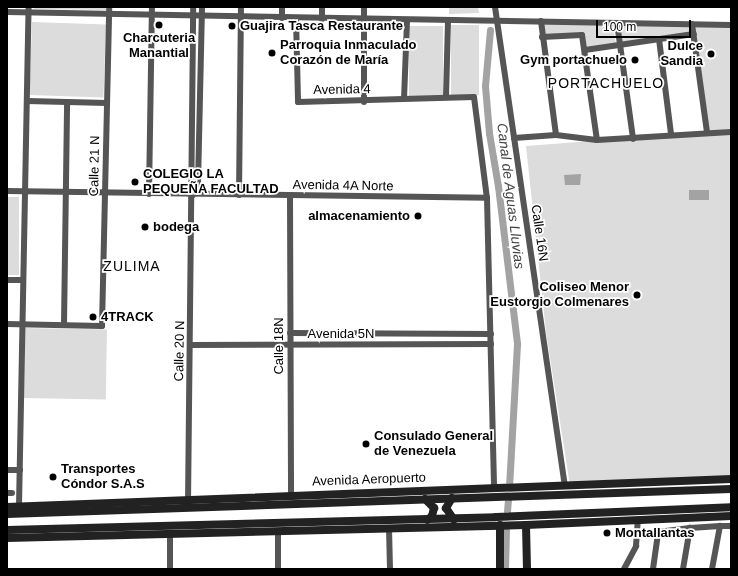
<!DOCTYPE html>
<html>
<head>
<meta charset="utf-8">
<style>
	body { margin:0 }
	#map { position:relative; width:738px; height:576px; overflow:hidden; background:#fff; font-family:Helvetica,sans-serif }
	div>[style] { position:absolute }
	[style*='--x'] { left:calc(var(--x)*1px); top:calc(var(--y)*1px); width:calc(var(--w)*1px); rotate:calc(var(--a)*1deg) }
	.green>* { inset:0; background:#dcdcdc; transform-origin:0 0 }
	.water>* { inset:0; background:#a3a3a3; transform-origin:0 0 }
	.canal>* { height:7px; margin:-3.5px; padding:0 3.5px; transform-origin:3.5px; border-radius:3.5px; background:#a3a3a3 }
	.street>* { height:6px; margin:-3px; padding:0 3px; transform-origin:3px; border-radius:3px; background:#555 }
	.secondary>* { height:8px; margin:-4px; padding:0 4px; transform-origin:4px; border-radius:4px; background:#222 }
	.dots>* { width:11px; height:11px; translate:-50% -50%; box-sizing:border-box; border:2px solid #fff; border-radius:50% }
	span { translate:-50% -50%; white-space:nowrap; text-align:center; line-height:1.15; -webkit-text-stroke:3.5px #fff; paint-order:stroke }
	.poi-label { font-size:13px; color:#000; font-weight:700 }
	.left { translate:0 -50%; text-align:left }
	.right { translate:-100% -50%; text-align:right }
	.street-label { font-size:13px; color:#000 }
	.neighbourhood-label { font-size:14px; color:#000; letter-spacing:1px }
	.water-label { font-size:14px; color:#444; font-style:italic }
	.frame { position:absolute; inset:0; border:8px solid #000; pointer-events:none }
	.scale { position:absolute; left:596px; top:20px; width:95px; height:18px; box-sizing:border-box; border:2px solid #000; border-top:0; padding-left:5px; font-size:12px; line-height:14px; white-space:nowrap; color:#000; -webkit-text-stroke:3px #fff; paint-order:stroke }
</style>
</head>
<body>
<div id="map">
	<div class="green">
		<i style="clip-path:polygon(34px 7px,106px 7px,106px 10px,34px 9px)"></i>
		<i style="clip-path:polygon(449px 7px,478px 7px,479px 13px,449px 14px)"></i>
		<i style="left:32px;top:22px;width:74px;height:73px;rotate:2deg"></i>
		<i style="clip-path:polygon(541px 23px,613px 25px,616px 44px,583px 48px,581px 33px,542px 35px)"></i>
		<i style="clip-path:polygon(692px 24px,731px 25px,731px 478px,570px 486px,546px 332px,526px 146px,707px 132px)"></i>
		<i style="left:451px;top:25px;width:28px;height:70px"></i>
		<i style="clip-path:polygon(617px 25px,690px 26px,691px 33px,620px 43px)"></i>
		<i style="left:409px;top:26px;width:34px;height:70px"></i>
		<i style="left:7px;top:197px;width:12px;height:78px"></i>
		<i style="left:25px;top:328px;width:82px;height:70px;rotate:1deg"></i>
	</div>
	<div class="water">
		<i style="clip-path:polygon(581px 174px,580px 185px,565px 185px,564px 175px)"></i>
		<i style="left:709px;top:190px;width:10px;height:20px;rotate:90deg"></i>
	</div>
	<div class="canal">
		<i style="--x:490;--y:30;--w:56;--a:95.1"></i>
		<i style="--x:485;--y:86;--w:47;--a:85.1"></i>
		<i style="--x:489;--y:133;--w:54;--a:80.4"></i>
		<i style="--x:498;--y:186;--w:159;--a:83.1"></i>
		<i style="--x:517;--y:344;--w:141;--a:93.2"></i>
		<i style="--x:507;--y:511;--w:11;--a:-85"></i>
		<i style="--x:505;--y:569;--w:40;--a:-88.6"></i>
	</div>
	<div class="street">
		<i style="--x:495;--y:7;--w:483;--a:81.7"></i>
		<i style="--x:7;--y:12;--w:724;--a:1.03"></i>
		<i style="--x:282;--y:18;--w:11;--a:-90"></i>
		<i style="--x:296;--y:18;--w:84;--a:88.6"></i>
		<i style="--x:298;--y:102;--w:176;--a:-1.6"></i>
		<i style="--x:474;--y:97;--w:102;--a:82.7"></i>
		<i style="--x:487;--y:198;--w:290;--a:88.6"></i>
		<i style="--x:322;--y:19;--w:12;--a:-90"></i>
		<i style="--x:541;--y:21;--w:115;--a:82.5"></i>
		<i style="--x:617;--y:23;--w:117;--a:82.1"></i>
		<i style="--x:692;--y:24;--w:109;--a:82.1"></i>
		<i style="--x:542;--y:37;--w:40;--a:-2.9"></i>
		<i style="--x:582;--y:35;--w:106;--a:81.9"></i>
		<i style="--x:659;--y:39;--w:96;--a:82.8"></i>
		<i style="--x:585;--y:50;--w:110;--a:-8.4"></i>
		<i style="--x:446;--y:97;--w:77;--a:-88.5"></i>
		<i style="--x:404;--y:99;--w:79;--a:-87.8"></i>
		<i style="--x:27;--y:101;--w:80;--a:1.4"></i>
		<i style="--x:364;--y:102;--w:95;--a:-90"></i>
		<i style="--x:514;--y:138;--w:42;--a:-4.1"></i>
		<i style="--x:556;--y:135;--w:41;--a:7"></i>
		<i style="--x:597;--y:140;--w:134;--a:-3.4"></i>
		<i style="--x:7;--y:191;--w:480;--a:0.8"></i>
		<i style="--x:149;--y:194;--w:187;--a:-89.1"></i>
		<i style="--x:193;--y:195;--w:12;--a:-66"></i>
		<i style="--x:198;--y:184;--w:177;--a:-88.7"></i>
		<i style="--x:239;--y:195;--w:188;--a:-89.4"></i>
		<i style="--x:290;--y:196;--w:299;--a:89.8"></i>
		<i style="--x:7;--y:280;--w:16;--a:0"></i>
		<i style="--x:7;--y:324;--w:95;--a:1.2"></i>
		<i style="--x:102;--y:326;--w:319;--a:-88.7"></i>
		<i style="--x:64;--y:325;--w:223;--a:-89.2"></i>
		<i style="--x:290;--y:333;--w:201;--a:0.3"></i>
		<i style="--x:191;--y:345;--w:300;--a:-0.2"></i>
		<i style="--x:7;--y:470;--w:13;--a:0"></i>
		<i style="--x:7;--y:493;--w:5;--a:0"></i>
		<i style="--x:188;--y:503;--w:496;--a:-89.4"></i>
		<i style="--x:19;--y:506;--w:499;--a:-88.9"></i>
		<i style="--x:389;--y:528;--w:41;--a:88.6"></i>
		<i style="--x:170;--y:569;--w:35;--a:-90"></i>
		<i style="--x:278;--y:569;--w:37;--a:-90"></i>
		<i style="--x:624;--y:569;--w:26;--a:-62"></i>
		<i style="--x:636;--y:546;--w:26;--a:-86"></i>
		<i style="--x:653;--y:569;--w:37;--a:-82"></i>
		<i style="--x:658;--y:532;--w:32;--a:-7"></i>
		<i style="--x:683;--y:569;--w:42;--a:-80.3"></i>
		<i style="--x:690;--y:528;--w:30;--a:-4"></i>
		<i style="--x:712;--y:569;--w:44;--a:-79.5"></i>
		<i style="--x:720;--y:526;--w:11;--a:0"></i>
	</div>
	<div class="secondary">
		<i style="--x:452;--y:498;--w:12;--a:121"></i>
		<i style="--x:446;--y:508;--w:14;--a:56"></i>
		<i style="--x:425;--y:499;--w:13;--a:45"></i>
		<i style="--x:434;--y:508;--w:8;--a:104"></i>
		<i style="--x:432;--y:516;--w:6;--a:141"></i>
		<i style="--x:7;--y:507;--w:725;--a:-2.21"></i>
		<i style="--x:7;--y:514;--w:724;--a:-1.98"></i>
		<i style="--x:500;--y:525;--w:44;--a:90"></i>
		<i style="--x:526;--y:525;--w:44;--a:88.7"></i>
		<i style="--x:7;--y:530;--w:489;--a:-1.5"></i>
		<i style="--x:496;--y:517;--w:235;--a:-2.4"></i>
		<i style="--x:7;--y:538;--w:519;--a:-1.43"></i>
		<i style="--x:526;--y:525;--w:205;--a:-2.5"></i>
	</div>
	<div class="dots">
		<i style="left:159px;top:25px;background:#000"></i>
		<i style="left:232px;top:26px;background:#000"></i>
		<i style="left:272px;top:53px;background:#000"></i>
		<i style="left:711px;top:54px;background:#000"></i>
		<i style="left:635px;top:60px;background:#000"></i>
		<i style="left:135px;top:182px;background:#000"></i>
		<i style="left:418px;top:216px;background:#000"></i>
		<i style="left:145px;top:227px;background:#000"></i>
		<i style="left:637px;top:295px;background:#000"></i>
		<i style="left:93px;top:317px;background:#000"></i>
		<i style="left:366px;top:444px;background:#000"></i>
		<i style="left:53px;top:477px;background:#000"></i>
		<i style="left:607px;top:533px;background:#000"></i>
	</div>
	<div class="poi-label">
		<span class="left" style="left:240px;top:26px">Guajira Tasca Restaurante</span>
		<span style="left:159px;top:46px">Charcuteria<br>Manantial</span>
		<span class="left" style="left:280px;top:53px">Parroquia Inmaculado<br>Corazón de María</span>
		<span class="right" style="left:703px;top:54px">Dulce<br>Sandia</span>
		<span class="right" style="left:627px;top:60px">Gym portachuelo</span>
		<span class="left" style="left:143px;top:182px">COLEGIO LA<br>PEQUEÑA FACULTAD</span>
		<span class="right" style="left:410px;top:216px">almacenamiento</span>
		<span class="left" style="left:153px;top:227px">bodega</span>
		<span class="right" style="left:629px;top:295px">Coliseo Menor<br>Eustorgio Colmenares</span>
		<span class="left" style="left:101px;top:317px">4TRACK</span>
		<span class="left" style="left:374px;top:444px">Consulado General<br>de Venezuela</span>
		<span class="left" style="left:61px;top:477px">Transportes<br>Cóndor S.A.S</span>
		<span class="left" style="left:615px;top:533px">Montallantas</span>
	</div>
	<div class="street-label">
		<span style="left:342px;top:90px;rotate:-1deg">Avenida 4</span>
		<span style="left:95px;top:166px;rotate:-89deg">Calle 21 N</span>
		<span style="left:343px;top:186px;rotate:1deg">Avenida 4A Norte</span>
		<span style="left:539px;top:233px;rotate:82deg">Calle 16N</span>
		<span style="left:341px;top:334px">Avenida 5N</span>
		<span style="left:279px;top:346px;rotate:-90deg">Calle 18N</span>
		<span style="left:180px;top:351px;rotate:-89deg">Calle 20 N</span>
		<span style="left:369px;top:480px;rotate:-2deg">Avenida Aeropuerto</span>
	</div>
	<div class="neighbourhood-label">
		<span style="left:606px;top:83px">PORTACHUELO</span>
		<span style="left:132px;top:266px">ZULIMA</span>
	</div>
	<div class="water-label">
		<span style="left:511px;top:196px;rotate:83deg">Canal de Aguas Lluvias</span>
	</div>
	<div class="frame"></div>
	<div class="scale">100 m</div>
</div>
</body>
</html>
